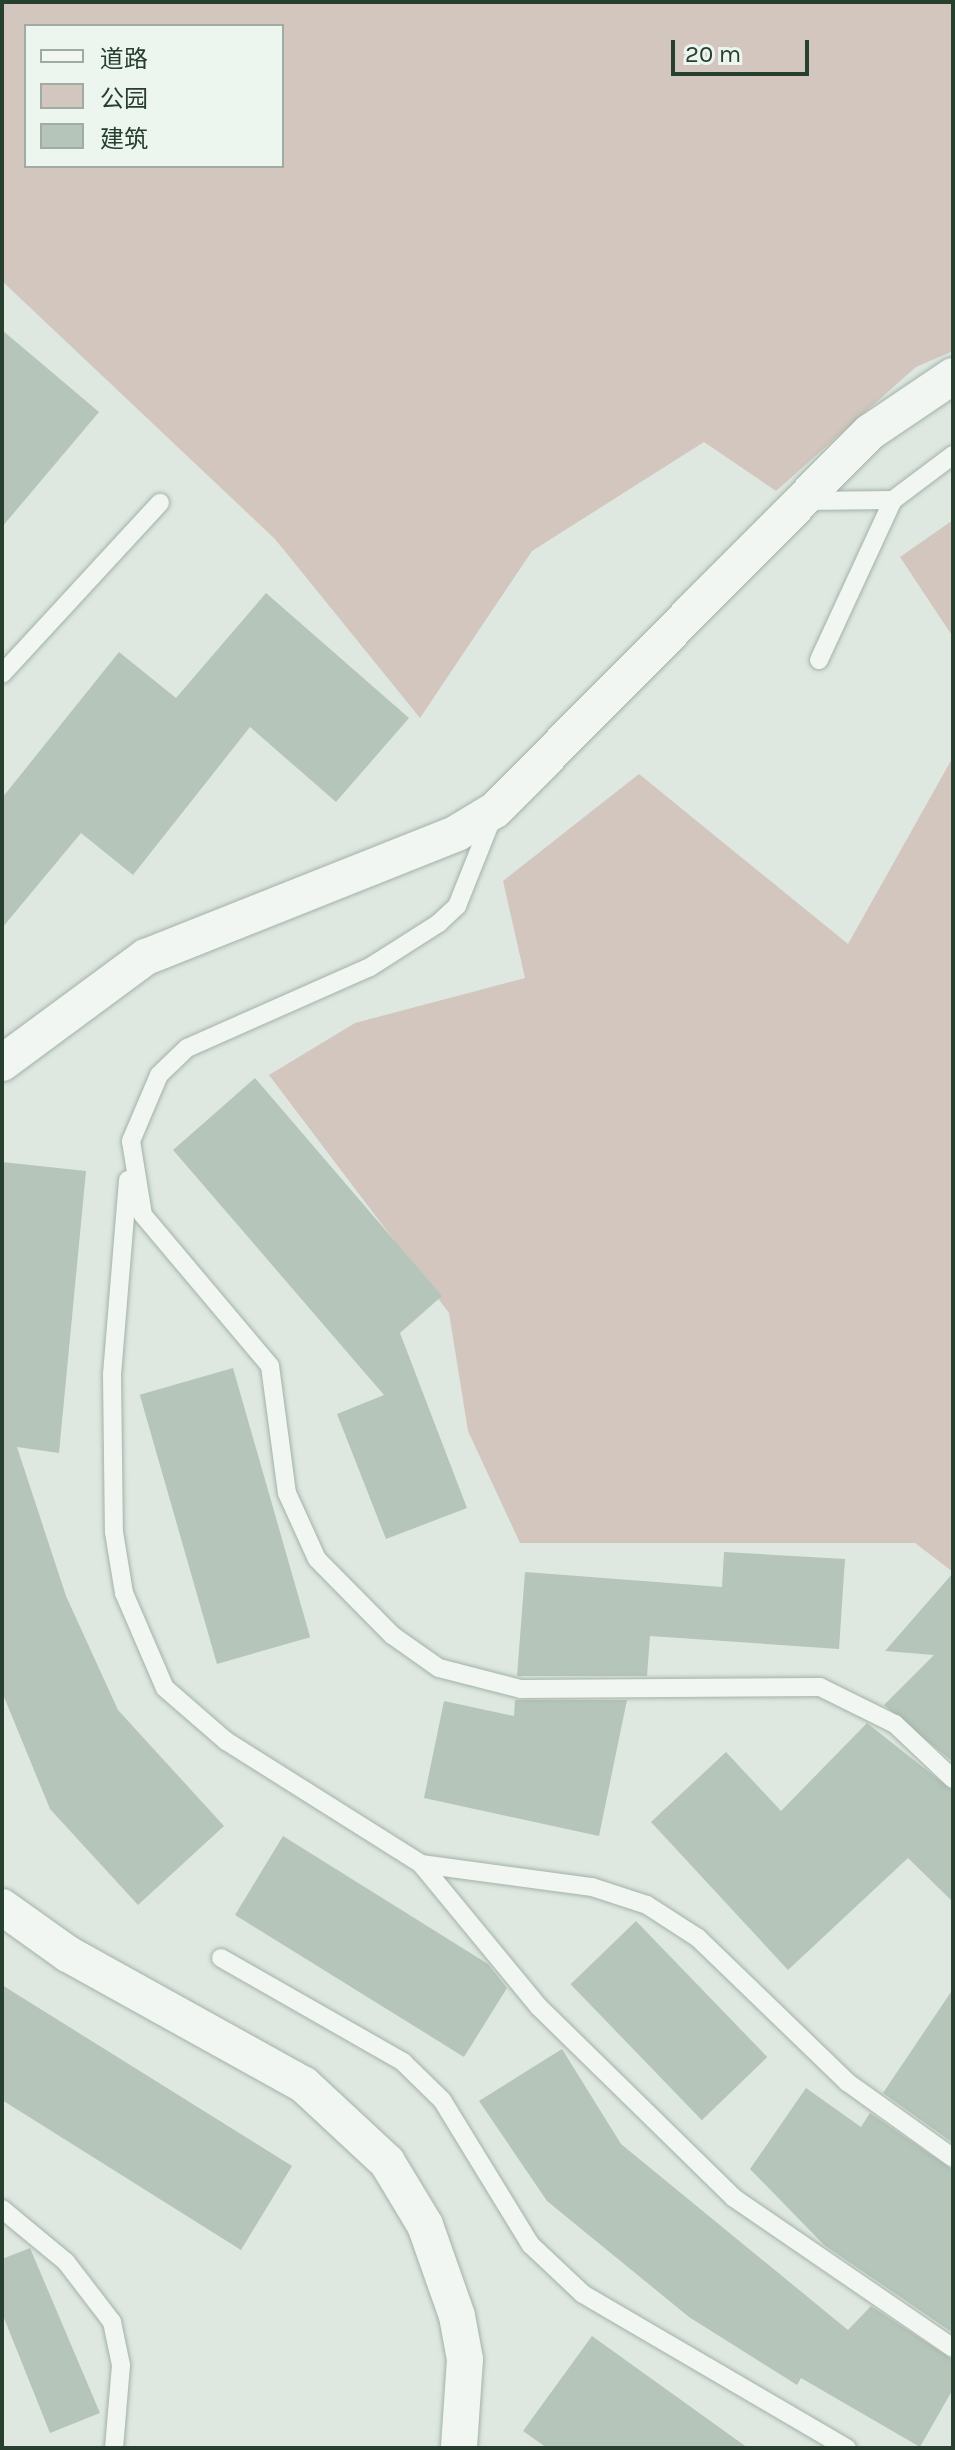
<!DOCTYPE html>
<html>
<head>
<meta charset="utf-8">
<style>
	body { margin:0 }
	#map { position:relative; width:955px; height:2450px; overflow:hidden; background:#dee8e0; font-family:Karla,"Noto Sans SC",sans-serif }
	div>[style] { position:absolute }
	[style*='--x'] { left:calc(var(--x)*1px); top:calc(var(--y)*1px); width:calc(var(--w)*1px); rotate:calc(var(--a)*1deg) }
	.green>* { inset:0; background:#d2c6bf }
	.building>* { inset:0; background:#b5c5b9; transform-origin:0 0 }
	.roads { filter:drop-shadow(0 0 2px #a3b2a7) drop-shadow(0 0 2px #a3b2a7) }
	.service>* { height:18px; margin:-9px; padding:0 9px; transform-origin:9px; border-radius:9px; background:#f1f6f2 }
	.minor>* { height:36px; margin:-18px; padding:0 18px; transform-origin:18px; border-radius:18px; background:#f1f6f2 }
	span { translate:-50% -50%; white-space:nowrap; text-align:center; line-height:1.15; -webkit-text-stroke:8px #edf5ef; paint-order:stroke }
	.frame { position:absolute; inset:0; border:4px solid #273f2e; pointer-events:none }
	.legend { position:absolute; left:24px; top:24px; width:260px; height:144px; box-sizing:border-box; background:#edf5ef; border:2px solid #9eaca2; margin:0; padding:10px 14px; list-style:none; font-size:24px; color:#273f2e }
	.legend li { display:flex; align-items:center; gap:16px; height:40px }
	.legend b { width:40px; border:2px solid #9eaca2 }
	.scale { position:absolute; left:671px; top:40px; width:138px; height:36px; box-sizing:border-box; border:4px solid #273f2e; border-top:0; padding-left:10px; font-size:24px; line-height:28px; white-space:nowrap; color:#273f2e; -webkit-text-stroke:6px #edf5ef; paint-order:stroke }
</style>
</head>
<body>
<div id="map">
	<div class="green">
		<i style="clip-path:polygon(evenodd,2px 2px,953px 2px,953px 351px,916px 367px,776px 491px,704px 442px,532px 551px,420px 718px,275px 539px,2px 281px,2px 2px,26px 26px,282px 26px,282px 166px,26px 166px,26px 26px)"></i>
		<i style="clip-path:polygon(953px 520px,953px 637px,900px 557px)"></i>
		<i style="clip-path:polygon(953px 757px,953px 1572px,915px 1543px,520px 1543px,468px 1431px,449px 1313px,269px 1075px,355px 1023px,525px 978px,503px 881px,639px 774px,848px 944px)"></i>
	</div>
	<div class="building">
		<i style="clip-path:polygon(2px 330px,99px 412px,2px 527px)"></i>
		<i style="clip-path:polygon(266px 593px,409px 718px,336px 802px,250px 727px,133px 875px,81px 833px,2px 928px,2px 798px,119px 652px,176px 698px)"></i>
		<i style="clip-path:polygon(255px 1078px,442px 1296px,400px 1333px,467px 1508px,386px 1539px,337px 1414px,384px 1395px,173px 1150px)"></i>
		<i style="clip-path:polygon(2px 1162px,86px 1171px,59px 1453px,17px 1447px,66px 1596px,118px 1710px,224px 1826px,138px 1905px,50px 1809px,2px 1692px)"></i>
		<i style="left:233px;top:1368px;width:280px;height:97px;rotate:74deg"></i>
		<i style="clip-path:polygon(724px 1552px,845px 1559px,839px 1649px,650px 1636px,647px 1676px,517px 1676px,525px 1572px,722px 1587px)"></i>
		<i style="clip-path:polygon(953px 1573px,953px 1762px,884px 1705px,934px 1655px,885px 1651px)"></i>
		<i style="clip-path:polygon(515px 1700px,627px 1700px,599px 1836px,424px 1798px,444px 1701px,514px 1716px)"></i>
		<i style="clip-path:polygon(867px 1723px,953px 1791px,953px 1902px,908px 1858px,788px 1970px,651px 1822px,726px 1752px,781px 1811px)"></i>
		<i style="clip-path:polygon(283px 1836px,488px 1964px,507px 1988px,464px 2057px,235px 1915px)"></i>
		<i style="left:636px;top:1921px;width:189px;height:91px;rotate:46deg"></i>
		<i style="clip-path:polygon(2px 1985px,292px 2166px,241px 2250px,2px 2100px)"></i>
		<i style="clip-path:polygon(953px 1989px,953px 2143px,883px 2093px)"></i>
		<i style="clip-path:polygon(562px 2049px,621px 2144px,848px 2330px,871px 2306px,953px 2360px,953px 2389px,920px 2447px,801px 2378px,797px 2385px,689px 2317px,547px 2201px,479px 2101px)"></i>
		<i style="clip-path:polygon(806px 2088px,861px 2127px,870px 2113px,953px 2170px,953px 2333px,824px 2245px,750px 2169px)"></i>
		<i style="clip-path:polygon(30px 2248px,100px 2413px,50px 2433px,2px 2313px,2px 2259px)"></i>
		<i style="clip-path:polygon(592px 2336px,748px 2448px,547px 2448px,523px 2431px)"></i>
	</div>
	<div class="roads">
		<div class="service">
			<i style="--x:804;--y:501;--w:89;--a:-0.6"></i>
			<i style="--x:893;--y:500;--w:75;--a:-36.9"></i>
			<i style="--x:819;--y:660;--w:176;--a:-65.2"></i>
			<i style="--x:2;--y:674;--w:233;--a:-47.3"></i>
			<i style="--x:493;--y:816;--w:97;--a:111.8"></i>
			<i style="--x:457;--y:906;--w:25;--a:137"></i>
			<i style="--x:439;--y:923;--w:82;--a:147.5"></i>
			<i style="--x:370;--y:967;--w:200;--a:156.1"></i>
			<i style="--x:187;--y:1048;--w:39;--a:136"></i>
			<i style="--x:159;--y:1075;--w:72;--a:113"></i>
			<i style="--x:131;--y:1141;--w:75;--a:80.8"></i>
			<i style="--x:143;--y:1215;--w:197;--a:49.9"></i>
			<i style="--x:270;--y:1366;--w:128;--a:82.4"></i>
			<i style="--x:287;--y:1493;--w:72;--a:65.6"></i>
			<i style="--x:317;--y:1559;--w:107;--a:45.4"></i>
			<i style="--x:392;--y:1635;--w:57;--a:35.1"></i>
			<i style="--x:439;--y:1668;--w:85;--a:14.4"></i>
			<i style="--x:521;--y:1689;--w:299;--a:-0.4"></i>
			<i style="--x:820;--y:1687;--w:84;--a:26.3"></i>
			<i style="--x:895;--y:1724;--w:80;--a:43.5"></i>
			<i style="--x:128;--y:1180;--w:196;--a:94.7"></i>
			<i style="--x:112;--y:1375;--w:157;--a:89.3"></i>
			<i style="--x:114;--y:1532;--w:62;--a:80.7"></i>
			<i style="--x:124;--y:1593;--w:103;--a:66.7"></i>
			<i style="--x:165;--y:1688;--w:81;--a:41"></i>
			<i style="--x:226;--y:1741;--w:231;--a:32.2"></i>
			<i style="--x:421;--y:1864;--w:185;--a:50.5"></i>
			<i style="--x:539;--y:2007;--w:273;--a:44.4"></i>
			<i style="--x:734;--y:2198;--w:265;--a:34.4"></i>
			<i style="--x:421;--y:1864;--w:173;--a:7.7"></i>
			<i style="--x:592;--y:1887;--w:58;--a:18.1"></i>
			<i style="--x:647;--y:1905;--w:61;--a:32.9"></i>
			<i style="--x:698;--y:1938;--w:207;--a:44"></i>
			<i style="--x:847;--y:2082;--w:130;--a:35.6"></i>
			<i style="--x:221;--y:1958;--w:210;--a:29.7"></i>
			<i style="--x:403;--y:2062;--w:54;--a:44.3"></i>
			<i style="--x:442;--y:2100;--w:170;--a:58.5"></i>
			<i style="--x:531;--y:2245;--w:71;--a:43.3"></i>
			<i style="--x:583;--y:2294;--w:306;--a:30.3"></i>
			<i style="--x:2;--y:2209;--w:83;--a:39.6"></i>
			<i style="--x:66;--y:2262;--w:76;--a:52.5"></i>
			<i style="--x:112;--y:2322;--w:44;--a:78.2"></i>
			<i style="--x:121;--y:2365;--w:83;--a:94.8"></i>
		</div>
		<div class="minor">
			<i style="--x:2;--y:1063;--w:179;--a:-36.4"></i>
			<i style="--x:146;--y:957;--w:335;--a:-21.7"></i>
			<i style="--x:457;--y:833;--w:44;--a:-31.2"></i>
			<i style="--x:495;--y:810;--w:532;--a:-45.23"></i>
			<i style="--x:870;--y:432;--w:100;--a:-34"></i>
			<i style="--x:2;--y:1907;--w:81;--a:35.5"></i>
			<i style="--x:68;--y:1954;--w:269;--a:29"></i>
			<i style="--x:303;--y:2084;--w:115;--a:42.9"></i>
			<i style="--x:387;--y:2162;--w:74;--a:58.9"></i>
			<i style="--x:425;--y:2225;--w:96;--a:70.6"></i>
			<i style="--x:457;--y:2316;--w:44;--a:79.5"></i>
			<i style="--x:465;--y:2359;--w:89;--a:93.9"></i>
		</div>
	</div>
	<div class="frame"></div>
	<ul class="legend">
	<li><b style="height:10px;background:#f1f6f2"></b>道路</li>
	<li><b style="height:22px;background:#d2c6bf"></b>公园</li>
	<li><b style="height:22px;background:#b5c5b9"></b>建筑</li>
	</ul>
	<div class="scale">20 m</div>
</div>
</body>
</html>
